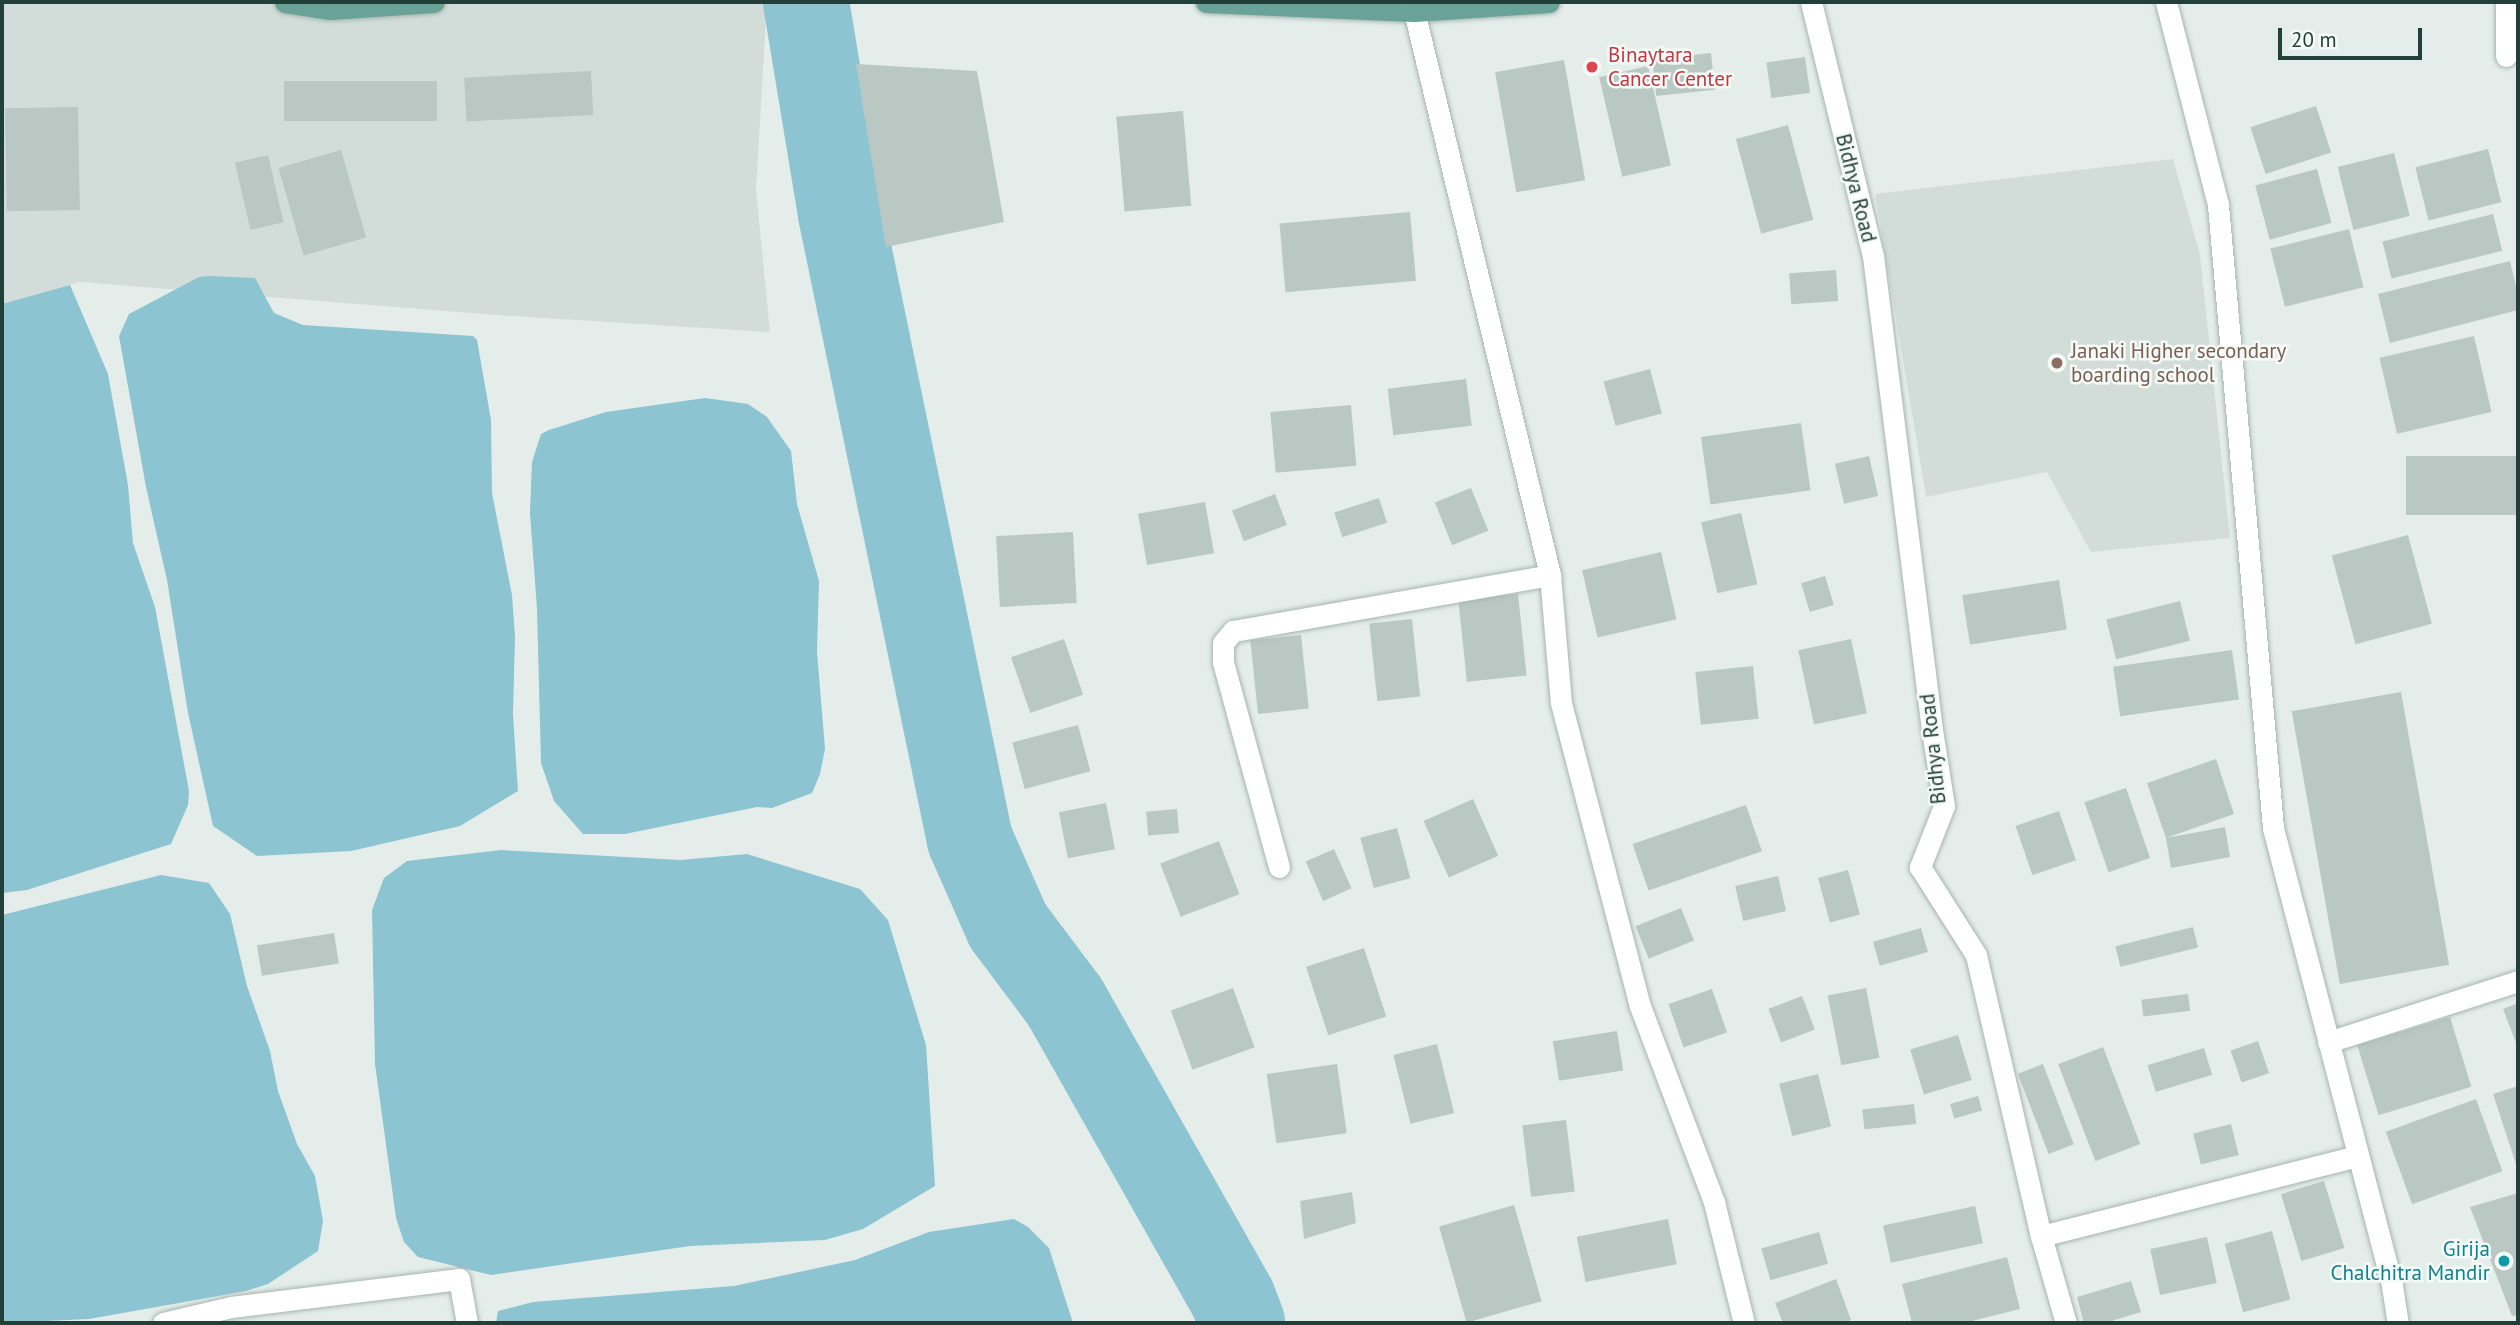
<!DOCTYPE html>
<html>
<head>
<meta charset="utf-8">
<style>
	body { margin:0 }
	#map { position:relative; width:2520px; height:1325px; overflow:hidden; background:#e4edea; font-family:"PT Sans",sans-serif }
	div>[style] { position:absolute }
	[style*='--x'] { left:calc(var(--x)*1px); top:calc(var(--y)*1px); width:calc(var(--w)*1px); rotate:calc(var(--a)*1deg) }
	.built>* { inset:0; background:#d2ddd9 }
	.water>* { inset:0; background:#8dc4d2 }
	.river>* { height:86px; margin:-43px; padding:0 43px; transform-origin:43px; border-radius:43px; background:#8dc4d2 }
	.building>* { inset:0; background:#b9c8c3; transform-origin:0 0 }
	.roads { filter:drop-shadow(0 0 2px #a6b5b1) drop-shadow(0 0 2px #a6b5b1) }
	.minor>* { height:21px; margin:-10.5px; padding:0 10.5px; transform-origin:10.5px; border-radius:10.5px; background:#fff }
	.primary>* { height:21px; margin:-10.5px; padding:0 10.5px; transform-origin:10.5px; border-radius:10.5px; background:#69a296 }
	.dots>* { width:19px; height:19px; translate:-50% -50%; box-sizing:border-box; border:4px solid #f5faf7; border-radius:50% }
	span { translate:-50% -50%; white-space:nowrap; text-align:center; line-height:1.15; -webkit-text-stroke:5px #f5faf7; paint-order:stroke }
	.health-label { font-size:21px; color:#be3a42 }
	.left { translate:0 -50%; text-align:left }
	.street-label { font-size:21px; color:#233f39 }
	.education-label { font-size:21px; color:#785e54 }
	.culture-label { font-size:21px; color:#0d838f }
	.right { translate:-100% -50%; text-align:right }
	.frame { position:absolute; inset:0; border:4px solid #233f39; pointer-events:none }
	.scale { position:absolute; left:2278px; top:28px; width:144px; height:32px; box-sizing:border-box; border:4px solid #233f39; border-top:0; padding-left:9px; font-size:21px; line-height:24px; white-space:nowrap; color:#233f39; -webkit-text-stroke:5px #f5faf7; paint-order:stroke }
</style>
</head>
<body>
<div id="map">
	<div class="built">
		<i style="clip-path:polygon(2px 2px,767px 2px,756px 189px,770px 332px,496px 315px,80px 282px,2px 304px)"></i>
		<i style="clip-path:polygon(2173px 159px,2200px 255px,2230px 538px,2091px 552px,2047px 472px,1926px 497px,1875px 194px)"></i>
	</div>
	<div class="water">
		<i style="clip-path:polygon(209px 276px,255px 278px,274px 313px,303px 325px,473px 336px,477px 340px,491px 420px,492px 493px,512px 595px,515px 637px,513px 714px,518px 791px,460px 826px,351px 851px,257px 856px,213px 826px,188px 713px,167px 580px,146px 487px,119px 336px,129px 314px,199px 277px)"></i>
		<i style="clip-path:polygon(70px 285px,108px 374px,128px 485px,133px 543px,155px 607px,189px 791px,188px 805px,171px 844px,27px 890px,2px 893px,2px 304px)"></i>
		<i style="clip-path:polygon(705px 398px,748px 404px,767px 417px,791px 451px,797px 504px,819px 581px,817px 652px,825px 749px,820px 774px,812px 793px,772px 808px,757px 807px,625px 834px,583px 834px,554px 801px,541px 763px,537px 609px,530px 513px,532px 462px,541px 434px,549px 430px,606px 412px)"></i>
		<i style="clip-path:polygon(501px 850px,680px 860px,747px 854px,860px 889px,888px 920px,926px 1045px,935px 1186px,863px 1229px,825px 1240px,690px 1246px,491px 1275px,418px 1257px,404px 1242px,396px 1218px,375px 1064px,372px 910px,384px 878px,407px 861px)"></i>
		<i style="clip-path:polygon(161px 875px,209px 883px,230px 914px,247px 986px,270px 1051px,278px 1091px,297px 1144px,315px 1176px,323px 1221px,318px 1251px,268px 1284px,246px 1291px,89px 1319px,2px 1323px,2px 915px)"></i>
		<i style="clip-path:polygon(1014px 1219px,1028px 1227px,1049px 1248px,1073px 1323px,496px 1323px,498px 1311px,533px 1302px,734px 1286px,855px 1260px,929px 1232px)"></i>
	</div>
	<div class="river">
		<i style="--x:806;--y:2;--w:215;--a:80.6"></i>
		<i style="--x:841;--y:214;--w:639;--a:78.36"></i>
		<i style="--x:970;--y:840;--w:94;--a:66.2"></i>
		<i style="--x:1008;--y:926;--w:95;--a:53.1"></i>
		<i style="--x:1065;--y:1002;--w:341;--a:60.5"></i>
		<i style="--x:1233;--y:1299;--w:26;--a:69"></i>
	</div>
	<div class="building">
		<i style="left:1711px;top:53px;width:37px;height:59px;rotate:84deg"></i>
		<i style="left:1805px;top:57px;width:36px;height:39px;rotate:82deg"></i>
		<i style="left:1564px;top:60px;width:122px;height:70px;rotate:80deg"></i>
		<i style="clip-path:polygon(856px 64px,977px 71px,1004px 222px,886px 247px)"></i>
		<i style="left:1648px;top:66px;width:102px;height:50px;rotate:77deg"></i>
		<i style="left:591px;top:71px;width:44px;height:127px;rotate:87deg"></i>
		<i style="left:437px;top:81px;width:40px;height:153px;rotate:90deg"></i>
		<i style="left:2316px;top:106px;width:49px;height:69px;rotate:72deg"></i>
		<i style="left:78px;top:107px;width:103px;height:73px;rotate:89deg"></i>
		<i style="left:1183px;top:111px;width:95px;height:67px;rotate:85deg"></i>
		<i style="left:1788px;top:125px;width:98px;height:54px;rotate:75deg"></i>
		<i style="left:2488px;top:149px;width:55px;height:75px;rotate:76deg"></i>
		<i style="left:341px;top:150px;width:91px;height:65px;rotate:74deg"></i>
		<i style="left:2394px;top:153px;width:65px;height:58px;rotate:76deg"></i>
		<i style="left:268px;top:155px;width:69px;height:34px;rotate:77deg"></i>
		<i style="left:2317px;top:169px;width:56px;height:64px;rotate:75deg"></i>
		<i style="left:1410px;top:212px;width:69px;height:131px;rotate:85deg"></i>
		<i style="left:2493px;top:214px;width:38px;height:114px;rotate:76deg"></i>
		<i style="left:2349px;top:229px;width:60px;height:81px;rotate:76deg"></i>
		<i style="clip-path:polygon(2510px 261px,2518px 294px,2518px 310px,2390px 343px,2378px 294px)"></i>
		<i style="left:1836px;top:270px;width:31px;height:47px;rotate:86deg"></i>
		<i style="left:2474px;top:336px;width:78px;height:97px;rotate:77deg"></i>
		<i style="left:1650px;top:369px;width:46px;height:48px;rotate:75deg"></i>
		<i style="left:1466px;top:379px;width:47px;height:79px;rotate:83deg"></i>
		<i style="left:1351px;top:405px;width:61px;height:81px;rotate:85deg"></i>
		<i style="left:1801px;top:423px;width:68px;height:101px;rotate:82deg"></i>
		<i style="left:1869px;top:456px;width:41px;height:35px;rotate:77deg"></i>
		<i style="left:2518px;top:456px;width:59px;height:112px;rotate:90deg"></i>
		<i style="left:1471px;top:488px;width:46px;height:39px;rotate:68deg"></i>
		<i style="left:1275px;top:494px;width:33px;height:46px;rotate:69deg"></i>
		<i style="left:1379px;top:498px;width:26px;height:47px;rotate:72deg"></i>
		<i style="left:1205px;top:502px;width:52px;height:68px;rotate:80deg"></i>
		<i style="left:1741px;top:513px;width:73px;height:41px;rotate:77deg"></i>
		<i style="left:1073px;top:532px;width:71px;height:77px;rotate:87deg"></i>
		<i style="left:2408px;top:535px;width:92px;height:79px;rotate:75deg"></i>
		<i style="left:1661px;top:552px;width:69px;height:81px;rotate:77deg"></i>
		<i style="left:1825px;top:576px;width:30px;height:25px;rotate:73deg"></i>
		<i style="left:2059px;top:580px;width:50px;height:98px;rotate:81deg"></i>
		<i style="left:1518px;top:594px;width:82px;height:60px;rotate:84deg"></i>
		<i style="left:2180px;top:601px;width:41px;height:76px;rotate:76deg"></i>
		<i style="left:1412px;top:619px;width:78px;height:43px;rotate:84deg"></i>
		<i style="left:1301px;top:635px;width:74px;height:51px;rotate:84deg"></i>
		<i style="left:1064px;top:639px;width:59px;height:56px;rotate:71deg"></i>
		<i style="left:1851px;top:639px;width:76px;height:54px;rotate:78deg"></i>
		<i style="left:2232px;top:650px;width:50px;height:120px;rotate:82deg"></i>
		<i style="left:1753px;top:666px;width:53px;height:58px;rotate:84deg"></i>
		<i style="left:2401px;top:692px;width:277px;height:111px;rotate:80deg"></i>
		<i style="left:1078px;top:725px;width:48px;height:68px;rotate:75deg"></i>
		<i style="clip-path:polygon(2216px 759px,2234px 814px,2166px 838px,2225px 827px,2230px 857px,2171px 868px,2166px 838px,2147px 783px)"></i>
		<i style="left:2126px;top:788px;width:74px;height:44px;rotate:71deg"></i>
		<i style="left:1473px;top:799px;width:62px;height:54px;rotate:66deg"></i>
		<i style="left:1106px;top:803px;width:47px;height:48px;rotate:79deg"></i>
		<i style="left:1746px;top:805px;width:49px;height:120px;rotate:71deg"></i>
		<i style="left:1177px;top:809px;width:24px;height:31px;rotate:85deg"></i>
		<i style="left:2059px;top:811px;width:52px;height:46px;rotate:71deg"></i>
		<i style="left:1397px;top:828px;width:52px;height:38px;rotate:75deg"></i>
		<i style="left:1219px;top:841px;width:57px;height:63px;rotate:69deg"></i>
		<i style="left:1334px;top:849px;width:43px;height:31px;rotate:66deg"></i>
		<i style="left:1848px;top:870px;width:46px;height:31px;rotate:75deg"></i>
		<i style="left:1778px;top:876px;width:36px;height:44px;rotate:77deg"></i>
		<i style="left:1681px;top:908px;width:35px;height:49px;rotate:68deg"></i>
		<i style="left:2193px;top:927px;width:21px;height:80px;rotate:76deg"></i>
		<i style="left:1921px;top:928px;width:25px;height:50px;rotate:74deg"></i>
		<i style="left:334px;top:933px;width:31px;height:78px;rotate:81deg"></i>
		<i style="left:1364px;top:948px;width:72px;height:61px;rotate:72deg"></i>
		<i style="left:1233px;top:988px;width:63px;height:66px;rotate:70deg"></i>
		<i style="left:1866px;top:988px;width:71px;height:39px;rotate:79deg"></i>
		<i style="left:1712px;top:989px;width:46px;height:46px;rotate:71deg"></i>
		<i style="left:2188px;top:994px;width:17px;height:47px;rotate:83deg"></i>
		<i style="left:1802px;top:996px;width:36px;height:36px;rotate:69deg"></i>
		<i style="clip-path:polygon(2518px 1003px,2518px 1048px,2503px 1009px)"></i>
		<i style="left:2450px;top:1017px;width:73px;height:97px;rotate:73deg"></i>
		<i style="left:1617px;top:1031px;width:40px;height:65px;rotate:81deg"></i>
		<i style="left:1958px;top:1035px;width:47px;height:50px;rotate:73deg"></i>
		<i style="left:2258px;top:1041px;width:34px;height:29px;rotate:71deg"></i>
		<i style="left:1437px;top:1044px;width:71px;height:45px;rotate:76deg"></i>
		<i style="left:2103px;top:1047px;width:104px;height:48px;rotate:69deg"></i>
		<i style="left:2204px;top:1048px;width:28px;height:59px;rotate:73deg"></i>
		<i style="left:1337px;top:1064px;width:70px;height:71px;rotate:82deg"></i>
		<i style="left:2043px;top:1064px;width:86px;height:27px;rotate:69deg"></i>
		<i style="left:1818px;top:1074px;width:54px;height:40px;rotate:76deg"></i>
		<i style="clip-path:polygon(2518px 1086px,2518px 1163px,2516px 1164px,2493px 1094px)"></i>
		<i style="left:1978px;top:1096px;width:15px;height:29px;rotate:74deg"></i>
		<i style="left:2476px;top:1099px;width:77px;height:96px;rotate:70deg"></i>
		<i style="left:1914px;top:1104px;width:20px;height:52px;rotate:84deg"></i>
		<i style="left:1566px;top:1120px;width:72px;height:44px;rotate:83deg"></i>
		<i style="left:2231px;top:1124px;width:32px;height:39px;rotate:76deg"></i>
		<i style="left:2324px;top:1181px;width:70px;height:45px;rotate:73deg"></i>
		<i style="clip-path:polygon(1352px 1192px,1356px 1223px,1304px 1239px,1300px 1201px)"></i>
		<i style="clip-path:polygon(2518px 1193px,2518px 1315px,2512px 1316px,2470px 1207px)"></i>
		<i style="left:1514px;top:1205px;width:100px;height:78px;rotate:74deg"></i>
		<i style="left:1975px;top:1206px;width:38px;height:94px;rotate:78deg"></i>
		<i style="left:1668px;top:1219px;width:46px;height:93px;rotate:79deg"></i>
		<i style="left:2272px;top:1231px;width:71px;height:49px;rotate:75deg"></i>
		<i style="left:1819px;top:1232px;width:33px;height:60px;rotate:74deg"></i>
		<i style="left:2207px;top:1237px;width:47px;height:58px;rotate:78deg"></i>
		<i style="clip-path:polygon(2007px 1257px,2020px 1309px,1964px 1323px,1912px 1323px,1902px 1284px)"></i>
		<i style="clip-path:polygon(1836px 1279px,1851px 1320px,1843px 1323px,1783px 1323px,1775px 1303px)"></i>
		<i style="clip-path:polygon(2131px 1281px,2141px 1312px,2105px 1323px,2084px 1323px,2077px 1297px)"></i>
	</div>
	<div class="roads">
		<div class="minor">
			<i style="--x:1811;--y:2;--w:261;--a:76.3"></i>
			<i style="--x:1873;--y:256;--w:478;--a:82.9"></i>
			<i style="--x:1932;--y:730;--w:77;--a:81"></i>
			<i style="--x:1944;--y:806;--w:66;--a:111.5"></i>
			<i style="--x:1920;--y:867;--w:104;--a:57.5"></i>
			<i style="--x:1976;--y:955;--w:288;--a:77"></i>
			<i style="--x:2041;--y:1236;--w:327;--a:-14.2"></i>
			<i style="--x:2166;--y:2;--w:210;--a:75.6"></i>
			<i style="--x:2218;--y:205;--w:625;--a:84.95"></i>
			<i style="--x:2273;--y:828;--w:473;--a:75.4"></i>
			<i style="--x:2392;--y:1286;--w:37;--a:81"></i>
			<i style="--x:2506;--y:2;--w:54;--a:90"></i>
			<i style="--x:1414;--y:11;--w:580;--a:76.44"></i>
			<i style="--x:1550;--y:575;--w:128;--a:85.1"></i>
			<i style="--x:1561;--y:703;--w:313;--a:75.4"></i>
			<i style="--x:1640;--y:1006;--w:210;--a:69.3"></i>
			<i style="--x:1714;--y:1202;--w:125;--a:76.1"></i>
			<i style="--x:1279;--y:867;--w:213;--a:-105.3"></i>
			<i style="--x:1223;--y:662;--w:19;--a:-90"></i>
			<i style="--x:1223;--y:643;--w:16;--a:-50"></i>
			<i style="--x:1233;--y:631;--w:322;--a:-10"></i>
			<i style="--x:2328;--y:1042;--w:200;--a:-17.8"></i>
			<i style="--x:2041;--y:1236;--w:91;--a:74"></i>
			<i style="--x:163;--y:1323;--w:70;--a:-13.2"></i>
			<i style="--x:231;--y:1307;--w:230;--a:-7"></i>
			<i style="--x:459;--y:1279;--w:45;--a:79.7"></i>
		</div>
		<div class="primary">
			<i style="--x:285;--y:2;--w:46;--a:8.8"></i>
			<i style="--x:330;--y:9;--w:104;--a:-3.9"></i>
			<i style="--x:1206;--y:2;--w:208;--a:2.5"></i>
			<i style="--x:1414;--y:11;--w:135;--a:-3.8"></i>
		</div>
	</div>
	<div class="dots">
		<i style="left:1592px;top:67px;background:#e0444e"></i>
		<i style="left:2057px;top:363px;background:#8d6e63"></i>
		<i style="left:2504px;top:1261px;background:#0f9aa8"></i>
	</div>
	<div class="health-label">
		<span class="left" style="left:1608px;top:67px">Binaytara<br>Cancer Center</span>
	</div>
	<div class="street-label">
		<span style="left:1856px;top:188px;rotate:76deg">Bidhya Road</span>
		<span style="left:1933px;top:749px;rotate:-96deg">Bidhya Road</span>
	</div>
	<div class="education-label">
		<span class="left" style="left:2071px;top:363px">Janaki Higher secondary<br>boarding school</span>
	</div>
	<div class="culture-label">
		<span class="right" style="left:2490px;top:1261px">Girija<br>Chalchitra Mandir</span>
	</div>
	<div class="frame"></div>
	<div class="scale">20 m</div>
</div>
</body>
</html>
